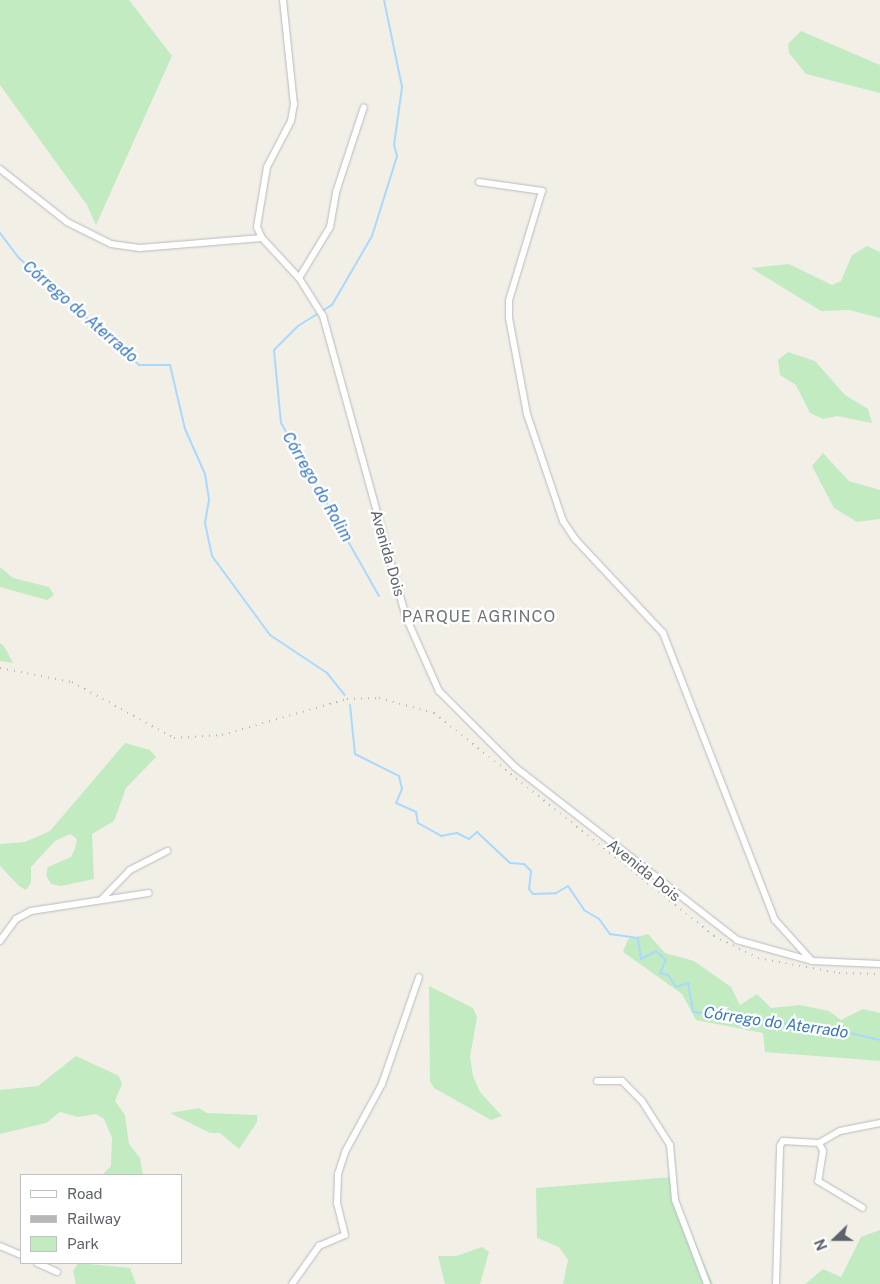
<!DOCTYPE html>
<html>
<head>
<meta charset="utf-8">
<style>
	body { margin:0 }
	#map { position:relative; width:880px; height:1284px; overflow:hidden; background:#f2efe7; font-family:"Public Sans",sans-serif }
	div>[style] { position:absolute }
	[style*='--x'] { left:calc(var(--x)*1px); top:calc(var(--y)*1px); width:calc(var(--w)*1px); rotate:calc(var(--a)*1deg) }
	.green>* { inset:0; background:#c2ebc2 }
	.stream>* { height:2px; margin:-1px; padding:0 1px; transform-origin:1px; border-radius:1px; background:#aad9ff }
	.roads { filter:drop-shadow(0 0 1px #b7babf) drop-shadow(0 0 1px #b7babf) }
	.minor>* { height:6px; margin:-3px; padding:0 3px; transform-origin:3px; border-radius:3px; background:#fff }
	.rail>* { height:2px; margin-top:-1px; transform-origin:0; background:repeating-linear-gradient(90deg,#b6b7b8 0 1px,transparent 0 7px) }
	span { translate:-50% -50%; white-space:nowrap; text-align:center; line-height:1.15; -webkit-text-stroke:4.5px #fff; paint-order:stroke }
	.street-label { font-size:15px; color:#5e6369 }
	.water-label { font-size:16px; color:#3a78bc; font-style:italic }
	.neighbourhood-label { font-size:16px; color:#6f757b; letter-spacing:1px }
	.legend { position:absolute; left:20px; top:1174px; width:162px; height:90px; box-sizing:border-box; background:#fff; border:1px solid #bfc1c3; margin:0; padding:6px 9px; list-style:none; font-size:15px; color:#5e6369 }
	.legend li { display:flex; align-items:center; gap:10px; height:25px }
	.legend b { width:25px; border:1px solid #bfc1c3 }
	.north { position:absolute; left:810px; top:1214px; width:50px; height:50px; -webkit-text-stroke:4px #fff; paint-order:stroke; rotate:248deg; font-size:14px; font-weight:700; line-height:20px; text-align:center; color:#5e6369 }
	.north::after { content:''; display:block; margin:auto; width:18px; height:22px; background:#5e6369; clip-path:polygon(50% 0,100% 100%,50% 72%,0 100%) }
</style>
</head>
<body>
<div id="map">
	<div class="green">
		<i style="clip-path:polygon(0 0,129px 0,172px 56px,96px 225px,87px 205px,0 85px)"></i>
		<i style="clip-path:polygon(801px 31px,880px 65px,880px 93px,806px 74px,789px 53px,788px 44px)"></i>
		<i style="clip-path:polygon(867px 246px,880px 252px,880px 318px,849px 310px,821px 311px,751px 268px,789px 264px,832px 285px,841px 281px,852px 255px)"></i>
		<i style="clip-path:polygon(788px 352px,815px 361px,845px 395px,868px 409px,872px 423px,837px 416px,823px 419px,810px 413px,796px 385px,780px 375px,778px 360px)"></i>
		<i style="clip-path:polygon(823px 453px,849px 481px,880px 490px,880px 519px,857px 522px,834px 508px,812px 466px)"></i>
		<i style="clip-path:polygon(0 567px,13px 578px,49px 587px,54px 595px,47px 600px,0 587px)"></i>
		<i style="clip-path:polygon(0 643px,4px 646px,13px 663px,0 661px)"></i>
		<i style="clip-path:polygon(125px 743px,150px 750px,156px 757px,126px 788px,114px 821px,92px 834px,94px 879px,61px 886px,51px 884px,46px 875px,48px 867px,71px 857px,75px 849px,77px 839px,70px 834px,55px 841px,31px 867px,31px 883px,26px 890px,19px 886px,0 866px,0 844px,25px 842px,50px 831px)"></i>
		<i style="clip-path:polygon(648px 934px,665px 953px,694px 961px,731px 987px,740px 1005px,757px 994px,771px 1008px,800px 1005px,829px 1011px,841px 1020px,863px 1009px,880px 1013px,880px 1061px,765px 1052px,763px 1033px,696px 1020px,682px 994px,623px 952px,628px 939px)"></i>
		<i style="clip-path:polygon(429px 986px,473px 1008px,477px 1017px,470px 1057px,473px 1076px,480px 1092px,502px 1116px,491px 1120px,434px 1088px,430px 1081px)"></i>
		<i style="clip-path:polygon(76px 1056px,119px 1076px,122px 1084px,115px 1101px,125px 1115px,129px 1144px,140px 1158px,143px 1175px,102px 1175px,111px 1166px,112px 1138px,104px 1119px,96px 1114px,78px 1117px,60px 1112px,46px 1123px,0 1134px,0 1090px,38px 1086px)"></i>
		<i style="clip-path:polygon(199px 1108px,207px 1113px,257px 1115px,257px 1122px,239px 1149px,220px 1133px,210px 1133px,170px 1113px)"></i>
		<i style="clip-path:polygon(672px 1177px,674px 1194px,713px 1284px,563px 1284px,568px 1260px,559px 1247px,537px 1238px,536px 1188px)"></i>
		<i style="clip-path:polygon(880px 1230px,880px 1284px,805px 1284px,823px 1269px,841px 1277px,861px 1237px)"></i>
		<i style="clip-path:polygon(482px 1247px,489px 1252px,480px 1284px,445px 1284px,438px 1256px,456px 1256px)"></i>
		<i style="clip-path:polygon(78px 1263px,130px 1268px,136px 1284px,76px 1284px,73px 1271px)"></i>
	</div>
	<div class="stream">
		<i style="--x:0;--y:233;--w:31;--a:53"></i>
		<i style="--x:19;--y:258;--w:161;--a:41.7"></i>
		<i style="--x:139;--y:365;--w:31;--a:0"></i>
		<i style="--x:170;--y:365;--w:66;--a:76.8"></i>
		<i style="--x:185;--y:429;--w:49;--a:66"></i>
		<i style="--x:205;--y:474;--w:26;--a:81"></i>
		<i style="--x:209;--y:500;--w:23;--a:100"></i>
		<i style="--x:205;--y:523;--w:34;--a:78"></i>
		<i style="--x:212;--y:556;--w:98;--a:53.7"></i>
		<i style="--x:270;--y:635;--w:69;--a:33.7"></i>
		<i style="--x:327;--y:673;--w:28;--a:51"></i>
		<i style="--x:379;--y:596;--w:199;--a:-119.5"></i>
		<i style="--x:281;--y:423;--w:73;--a:-95.5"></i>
		<i style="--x:274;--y:350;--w:34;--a:-45"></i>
		<i style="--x:298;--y:326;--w:40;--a:-32"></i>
		<i style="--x:332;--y:305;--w:80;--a:-59.9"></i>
		<i style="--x:372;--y:236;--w:84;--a:-72.6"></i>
		<i style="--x:397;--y:156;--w:11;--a:-105"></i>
		<i style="--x:394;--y:145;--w:59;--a:-82.1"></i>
		<i style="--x:402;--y:87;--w:89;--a:-101.7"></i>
		<i style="--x:350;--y:705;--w:49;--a:84.2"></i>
		<i style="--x:355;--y:754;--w:49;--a:26.6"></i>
		<i style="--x:399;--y:776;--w:13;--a:77"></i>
		<i style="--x:402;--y:789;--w:15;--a:113"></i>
		<i style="--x:396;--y:803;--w:22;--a:24"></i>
		<i style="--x:416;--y:812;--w:11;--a:80"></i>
		<i style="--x:418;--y:823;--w:26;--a:29"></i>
		<i style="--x:441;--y:836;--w:16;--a:-11"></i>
		<i style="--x:457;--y:833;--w:13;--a:27"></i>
		<i style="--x:469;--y:839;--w:11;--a:-41"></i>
		<i style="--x:477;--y:832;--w:45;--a:43.2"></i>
		<i style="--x:510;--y:863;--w:14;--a:4"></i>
		<i style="--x:524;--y:864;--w:10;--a:45"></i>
		<i style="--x:531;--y:871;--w:18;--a:96"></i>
		<i style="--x:529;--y:889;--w:6;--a:51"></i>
		<i style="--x:533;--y:894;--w:23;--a:-2"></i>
		<i style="--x:556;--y:893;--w:14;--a:-30"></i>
		<i style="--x:568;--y:886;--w:29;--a:56"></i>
		<i style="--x:584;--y:910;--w:17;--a:31"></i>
		<i style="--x:599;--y:919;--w:19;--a:54"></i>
		<i style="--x:610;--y:934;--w:28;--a:8"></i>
		<i style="--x:638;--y:938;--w:21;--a:82"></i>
		<i style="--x:641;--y:959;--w:17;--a:-28"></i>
		<i style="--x:656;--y:951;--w:13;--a:42"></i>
		<i style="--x:666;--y:960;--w:14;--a:115"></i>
		<i style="--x:660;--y:973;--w:8;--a:14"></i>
		<i style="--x:668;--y:975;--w:14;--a:56"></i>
		<i style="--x:676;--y:987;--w:13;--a:-18"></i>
		<i style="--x:688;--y:983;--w:29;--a:80"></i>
		<i style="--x:693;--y:1012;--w:145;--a:7.1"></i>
		<i style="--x:837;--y:1030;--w:44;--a:13.1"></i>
	</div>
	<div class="roads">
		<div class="minor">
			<i style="--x:283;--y:0;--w:105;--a:84"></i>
			<i style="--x:294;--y:104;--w:17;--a:100"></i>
			<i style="--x:291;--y:121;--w:52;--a:117.6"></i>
			<i style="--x:267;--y:167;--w:61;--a:99.5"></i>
			<i style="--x:257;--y:227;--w:12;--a:66"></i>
			<i style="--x:262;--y:238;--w:54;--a:47.2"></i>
			<i style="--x:299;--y:278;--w:45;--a:57.7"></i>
			<i style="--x:323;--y:316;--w:312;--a:74.6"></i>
			<i style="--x:406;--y:617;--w:81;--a:66"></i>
			<i style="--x:439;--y:691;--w:107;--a:45"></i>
			<i style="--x:515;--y:767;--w:281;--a:37.9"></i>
			<i style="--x:737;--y:940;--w:78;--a:15.6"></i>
			<i style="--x:812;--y:961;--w:68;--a:2.5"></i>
			<i style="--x:0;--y:169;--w:85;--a:38.3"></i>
			<i style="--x:67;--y:222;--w:49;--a:26.6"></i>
			<i style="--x:111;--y:244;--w:29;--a:8"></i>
			<i style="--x:140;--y:248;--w:122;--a:-4.7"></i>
			<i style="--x:479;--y:182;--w:64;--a:8.1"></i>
			<i style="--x:542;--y:191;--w:114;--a:106.8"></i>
			<i style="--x:509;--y:300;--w:18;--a:90"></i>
			<i style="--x:509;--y:318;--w:98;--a:79.4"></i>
			<i style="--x:527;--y:414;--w:113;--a:71.4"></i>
			<i style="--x:563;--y:521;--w:22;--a:56"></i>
			<i style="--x:575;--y:539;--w:129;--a:46.9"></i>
			<i style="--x:663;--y:633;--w:308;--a:68.7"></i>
			<i style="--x:775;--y:920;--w:54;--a:48"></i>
			<i style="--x:299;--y:278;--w:60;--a:-58.7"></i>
			<i style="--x:330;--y:227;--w:36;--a:-80"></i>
			<i style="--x:336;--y:192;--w:89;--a:-71.8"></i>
			<i style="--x:102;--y:899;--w:40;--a:-46"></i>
			<i style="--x:130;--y:870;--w:42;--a:-27.2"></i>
			<i style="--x:0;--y:941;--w:27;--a:-54"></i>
			<i style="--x:16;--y:919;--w:17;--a:-28"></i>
			<i style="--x:31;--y:911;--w:119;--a:-8.7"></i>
			<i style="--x:597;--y:1081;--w:25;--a:0"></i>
			<i style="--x:622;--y:1081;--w:28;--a:45"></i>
			<i style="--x:642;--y:1101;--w:52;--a:57.5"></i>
			<i style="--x:670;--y:1145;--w:55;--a:84.8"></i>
			<i style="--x:675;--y:1200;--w:90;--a:69.1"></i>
			<i style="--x:819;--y:1143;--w:9;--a:63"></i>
			<i style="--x:823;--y:1151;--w:30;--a:99"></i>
			<i style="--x:818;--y:1181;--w:52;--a:31"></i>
			<i style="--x:0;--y:1246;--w:23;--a:23"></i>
			<i style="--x:37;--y:1263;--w:22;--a:24"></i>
			<i style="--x:292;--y:1284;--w:47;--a:-54.6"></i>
			<i style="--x:319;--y:1246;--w:28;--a:-23"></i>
			<i style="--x:345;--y:1235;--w:32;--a:-104"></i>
			<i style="--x:337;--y:1204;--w:30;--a:-88"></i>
			<i style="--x:338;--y:1174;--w:23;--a:-72"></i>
			<i style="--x:345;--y:1152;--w:77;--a:-61.4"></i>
			<i style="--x:382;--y:1084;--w:113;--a:-70.9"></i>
			<i style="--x:776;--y:1284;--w:138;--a:-88.3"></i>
			<i style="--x:780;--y:1146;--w:6;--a:-59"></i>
			<i style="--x:783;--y:1141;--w:36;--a:3"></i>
			<i style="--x:819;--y:1143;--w:24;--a:-30"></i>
			<i style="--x:840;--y:1131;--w:41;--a:-11.3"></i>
		</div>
	</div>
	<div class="rail">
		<i style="--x:0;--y:668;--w:73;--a:11"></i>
		<i style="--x:72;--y:682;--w:116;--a:28.8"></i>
		<i style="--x:174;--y:738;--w:48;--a:-3.6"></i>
		<i style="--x:222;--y:735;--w:130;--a:-16.1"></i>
		<i style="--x:347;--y:699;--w:32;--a:-2"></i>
		<i style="--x:379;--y:698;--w:57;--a:15.3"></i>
		<i style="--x:434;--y:713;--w:358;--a:38.5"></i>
		<i style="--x:714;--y:936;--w:49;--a:26.6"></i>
		<i style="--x:758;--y:958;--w:82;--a:10.5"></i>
		<i style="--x:839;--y:973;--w:41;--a:1.4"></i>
	</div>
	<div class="street-label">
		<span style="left:388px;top:553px;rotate:74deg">Avenida Dois</span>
		<span style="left:644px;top:870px;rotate:39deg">Avenida Dois</span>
	</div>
	<div class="water-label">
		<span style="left:80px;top:312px;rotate:41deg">Córrego do Aterrado</span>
		<span style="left:317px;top:487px;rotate:60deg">Córrego do Rolim</span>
		<span style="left:776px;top:1023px;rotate:8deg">Córrego do Aterrado</span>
	</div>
	<div class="neighbourhood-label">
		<span style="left:479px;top:617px">PARQUE AGRINCO</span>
	</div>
	<ul class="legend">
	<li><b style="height:6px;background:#fff"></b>Road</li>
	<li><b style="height:6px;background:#b6b7b8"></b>Railway</li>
	<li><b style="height:14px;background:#c2ebc2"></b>Park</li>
	</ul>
	<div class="north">N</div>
</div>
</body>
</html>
